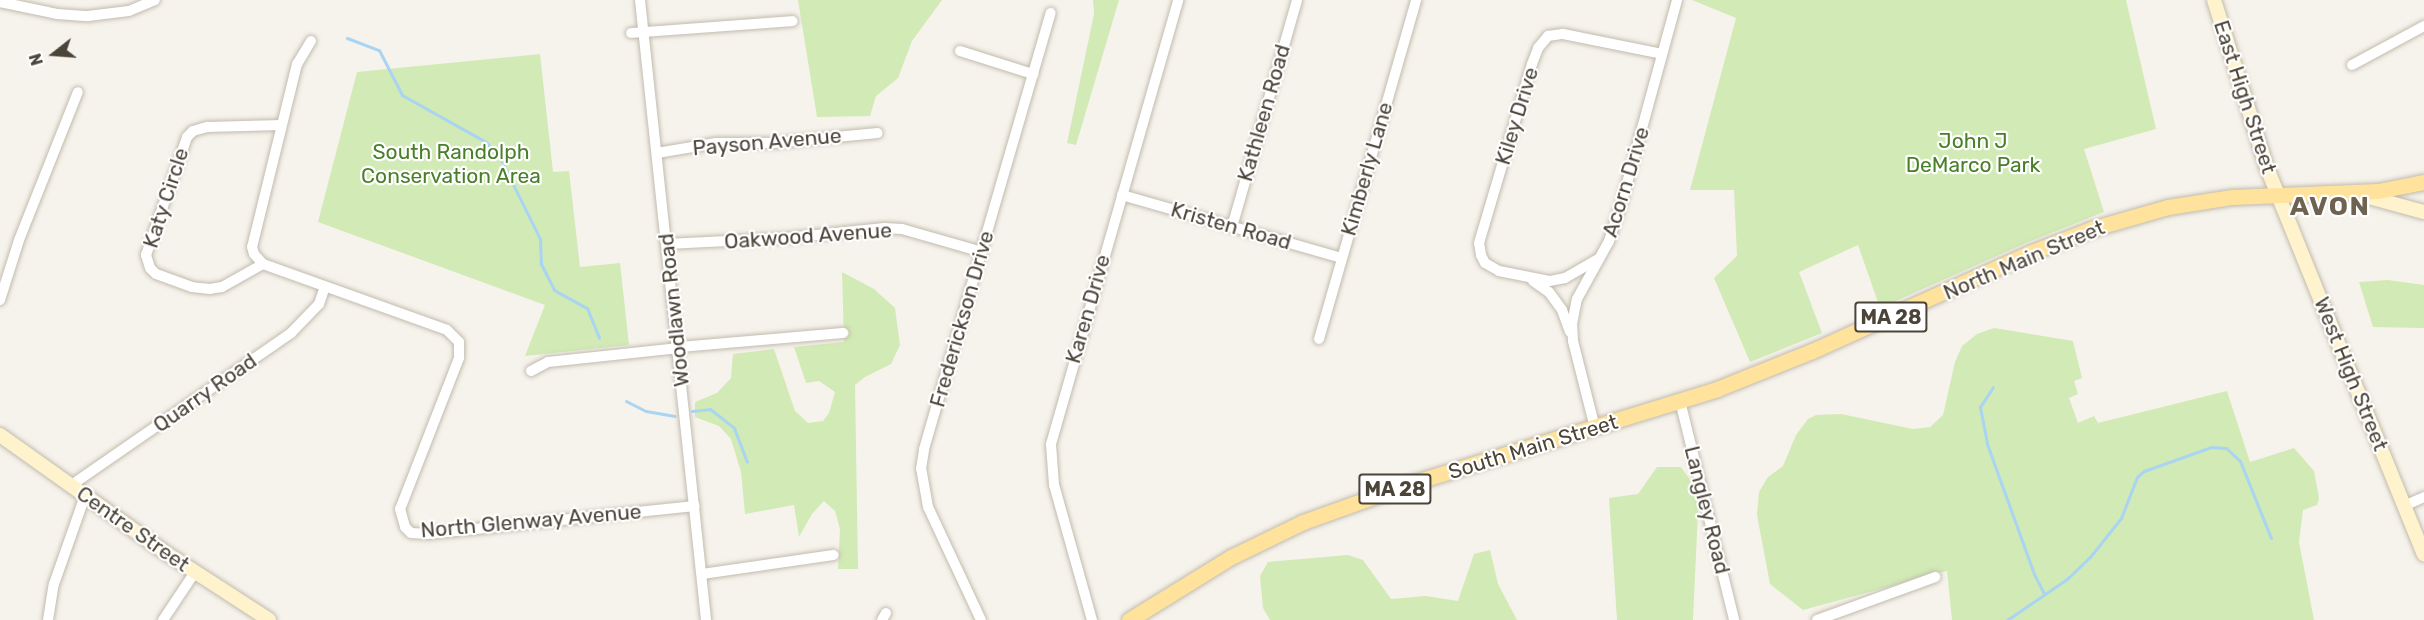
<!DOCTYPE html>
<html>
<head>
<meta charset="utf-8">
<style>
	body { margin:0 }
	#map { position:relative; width:2424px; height:620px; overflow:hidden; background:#f6f3ec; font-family:Rubik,sans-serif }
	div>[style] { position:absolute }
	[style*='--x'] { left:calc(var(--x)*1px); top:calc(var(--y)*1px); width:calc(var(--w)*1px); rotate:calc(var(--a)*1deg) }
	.green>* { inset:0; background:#d2eab5 }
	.stream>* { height:3px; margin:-1.5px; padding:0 1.5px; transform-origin:1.5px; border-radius:1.5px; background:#a9d4f2 }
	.roads { filter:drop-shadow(0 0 2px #c2bbae) drop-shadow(0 0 2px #c2bbae) }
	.minor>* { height:10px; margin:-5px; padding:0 5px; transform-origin:5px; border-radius:5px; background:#fff }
	.secondary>* { height:14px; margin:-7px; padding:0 7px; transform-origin:7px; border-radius:7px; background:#fff3cd }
	.primary>* { height:15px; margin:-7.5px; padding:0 7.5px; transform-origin:7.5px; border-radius:7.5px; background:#ffe39c }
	span { translate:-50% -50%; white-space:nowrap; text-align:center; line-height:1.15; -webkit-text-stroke:4.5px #fff; paint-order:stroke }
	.shield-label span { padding:2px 4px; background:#fff; border:2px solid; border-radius:4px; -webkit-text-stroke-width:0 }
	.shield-label { font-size:20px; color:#4b4439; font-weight:700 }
	.street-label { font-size:21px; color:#4b4439 }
	.park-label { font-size:21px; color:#4a7f2a }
	.district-label { font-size:27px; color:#6e6250; font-weight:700; letter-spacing:1.5px }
	.north { position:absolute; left:24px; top:24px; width:60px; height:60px; -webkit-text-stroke:4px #fff; paint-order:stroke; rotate:253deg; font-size:16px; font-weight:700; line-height:24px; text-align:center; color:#4b4439 }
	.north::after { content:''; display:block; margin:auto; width:21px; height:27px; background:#4b4439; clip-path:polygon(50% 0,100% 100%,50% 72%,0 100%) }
</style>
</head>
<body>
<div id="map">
	<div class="green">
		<i style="clip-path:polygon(798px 0,942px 0,912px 41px,898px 78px,876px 96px,870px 116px,817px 117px)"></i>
		<i style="clip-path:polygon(1093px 0,1119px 0,1076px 145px,1067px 143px,1094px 14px)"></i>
		<i style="clip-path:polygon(1692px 0,2126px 0,2156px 129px,2084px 149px,2104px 212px,2028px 242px,1880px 308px,1858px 245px,1799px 272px,1822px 333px,1750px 362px,1714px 278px,1737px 256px,1734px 190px,1690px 190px,1736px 18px)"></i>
		<i style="clip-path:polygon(540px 54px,553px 172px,569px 171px,580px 267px,620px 263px,629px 345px,525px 356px,545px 305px,318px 222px,357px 72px)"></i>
		<i style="clip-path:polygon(842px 272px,874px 289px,895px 308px,900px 345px,891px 364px,865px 377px,855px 385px,858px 569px,838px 569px,840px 529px,835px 511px,824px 501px,812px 514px,799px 537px,794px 505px,745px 514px,741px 472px,731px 439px,719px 426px,695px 417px,695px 402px,717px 393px,731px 378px,733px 354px,774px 349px,795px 411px,808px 423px,823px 421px,829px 413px,835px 392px,819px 381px,806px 383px,794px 347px,844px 342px)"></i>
		<i style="clip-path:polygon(2388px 280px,2424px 285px,2424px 328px,2373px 327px,2359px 282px)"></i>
		<i style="clip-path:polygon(1994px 328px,2073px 341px,2082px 378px,2074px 381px,2078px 394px,2069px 398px,2078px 423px,2094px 416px,2098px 423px,2227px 391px,2250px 462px,2294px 448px,2314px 471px,2319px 498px,2317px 505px,2303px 510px,2299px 542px,2314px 620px,1952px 620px,1947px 571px,1803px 610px,1770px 584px,1757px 515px,1759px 492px,1768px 477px,1783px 466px,1796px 435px,1808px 419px,1816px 415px,1841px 414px,1913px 429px,1930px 427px,1943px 415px,1955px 362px,1962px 346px,1977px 334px)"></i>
		<i style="clip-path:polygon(1657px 467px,1681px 467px,1695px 487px,1698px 511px,1693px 620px,1617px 620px,1609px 498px,1638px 494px)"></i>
		<i style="clip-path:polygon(1490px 550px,1498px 584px,1517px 620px,1270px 620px,1263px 608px,1260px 576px,1268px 562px,1348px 555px,1363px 560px,1391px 599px,1426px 596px,1458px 601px,1474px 554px)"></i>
	</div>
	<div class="stream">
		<i style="--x:347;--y:38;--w:34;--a:21"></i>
		<i style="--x:379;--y:50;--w:51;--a:62.9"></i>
		<i style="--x:402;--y:95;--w:96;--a:29.2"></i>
		<i style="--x:486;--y:142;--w:26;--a:51"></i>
		<i style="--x:502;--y:162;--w:86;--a:63.7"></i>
		<i style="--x:540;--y:239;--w:25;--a:88"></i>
		<i style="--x:541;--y:264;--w:29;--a:63"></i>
		<i style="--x:554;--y:290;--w:38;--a:29"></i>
		<i style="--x:587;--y:308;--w:32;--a:68"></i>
		<i style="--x:1993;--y:387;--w:24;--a:123"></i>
		<i style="--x:1980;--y:407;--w:38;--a:79"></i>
		<i style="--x:1987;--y:444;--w:138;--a:70.1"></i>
		<i style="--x:2034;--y:574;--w:22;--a:63"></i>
		<i style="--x:626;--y:401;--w:22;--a:27"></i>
		<i style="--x:646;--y:411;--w:29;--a:10"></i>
		<i style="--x:692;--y:411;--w:18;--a:-6"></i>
		<i style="--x:710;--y:409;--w:31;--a:38"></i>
		<i style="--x:734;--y:428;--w:36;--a:69"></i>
		<i style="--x:2007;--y:620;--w:73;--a:-34.3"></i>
		<i style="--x:2067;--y:579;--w:32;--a:-44"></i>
		<i style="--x:2090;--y:557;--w:50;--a:-51.5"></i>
		<i style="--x:2121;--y:518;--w:44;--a:-68.7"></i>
		<i style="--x:2137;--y:477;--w:9;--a:-41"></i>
		<i style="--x:2144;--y:471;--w:71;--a:-19.7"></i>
		<i style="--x:2211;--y:447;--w:15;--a:4"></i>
		<i style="--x:2226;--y:448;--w:19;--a:43"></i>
		<i style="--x:2240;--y:461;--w:83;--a:68.1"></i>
	</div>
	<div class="roads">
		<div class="minor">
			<i style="--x:640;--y:0;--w:624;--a:83.92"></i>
			<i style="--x:0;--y:2;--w:58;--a:11.9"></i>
			<i style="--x:57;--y:14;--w:31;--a:4"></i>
			<i style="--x:88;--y:16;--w:41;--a:-7"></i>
			<i style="--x:129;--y:11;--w:28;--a:-23"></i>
			<i style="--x:631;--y:33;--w:162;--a:-4.2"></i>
			<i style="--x:311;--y:41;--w:27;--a:121"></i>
			<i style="--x:297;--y:64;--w:188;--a:103.8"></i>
			<i style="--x:252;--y:247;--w:7;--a:74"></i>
			<i style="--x:254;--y:254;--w:13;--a:48"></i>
			<i style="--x:263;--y:264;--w:195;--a:19.7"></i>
			<i style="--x:447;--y:330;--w:17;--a:45"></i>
			<i style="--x:459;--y:342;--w:16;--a:90"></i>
			<i style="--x:459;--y:358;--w:162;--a:111.3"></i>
			<i style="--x:400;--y:509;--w:19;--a:74"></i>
			<i style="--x:405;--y:527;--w:8;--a:45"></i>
			<i style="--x:411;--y:533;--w:17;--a:3"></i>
			<i style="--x:428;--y:534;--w:268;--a:-6"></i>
			<i style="--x:960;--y:51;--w:77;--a:17.5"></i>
			<i style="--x:2352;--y:65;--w:82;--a:-28.4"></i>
			<i style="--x:657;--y:153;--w:60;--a:-9.6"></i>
			<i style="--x:716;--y:143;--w:58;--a:0"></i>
			<i style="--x:774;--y:143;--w:104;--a:-5.5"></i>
			<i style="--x:1122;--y:195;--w:228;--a:16"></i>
			<i style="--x:1232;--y:227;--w:236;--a:-74"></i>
			<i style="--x:667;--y:244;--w:120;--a:-2.9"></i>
			<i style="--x:787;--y:238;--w:98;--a:-5.9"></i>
			<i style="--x:884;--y:228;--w:18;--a:3"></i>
			<i style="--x:902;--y:229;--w:83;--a:16"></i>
			<i style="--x:1598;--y:259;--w:38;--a:150"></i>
			<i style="--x:1565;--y:278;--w:16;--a:169"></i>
			<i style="--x:1549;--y:281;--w:51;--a:-168.7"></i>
			<i style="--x:1499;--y:271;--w:16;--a:-150"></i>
			<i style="--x:1485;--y:263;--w:9;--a:-117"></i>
			<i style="--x:1481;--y:255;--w:12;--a:-99"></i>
			<i style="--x:1479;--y:243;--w:187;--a:-73.5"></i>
			<i style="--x:1532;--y:64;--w:17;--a:-69"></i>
			<i style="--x:1538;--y:48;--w:16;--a:-50"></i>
			<i style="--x:1548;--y:36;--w:15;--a:-8"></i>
			<i style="--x:1563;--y:34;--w:101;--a:11.4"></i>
			<i style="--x:263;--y:264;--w:47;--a:150.7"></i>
			<i style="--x:222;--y:287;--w:12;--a:171"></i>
			<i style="--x:210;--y:289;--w:18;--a:-174"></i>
			<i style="--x:192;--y:287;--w:38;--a:-160"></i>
			<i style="--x:156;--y:274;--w:8;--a:-135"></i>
			<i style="--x:150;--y:268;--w:14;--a:-107"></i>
			<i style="--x:146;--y:255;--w:125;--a:-70.8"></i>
			<i style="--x:187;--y:137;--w:8;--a:-45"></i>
			<i style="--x:193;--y:131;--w:15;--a:-16"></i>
			<i style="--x:207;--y:127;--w:74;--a:-1.5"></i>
			<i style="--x:1533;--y:281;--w:19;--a:35"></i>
			<i style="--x:1549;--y:292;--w:22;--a:54"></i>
			<i style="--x:1562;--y:310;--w:23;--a:70"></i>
			<i style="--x:0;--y:300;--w:63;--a:-72.4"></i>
			<i style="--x:19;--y:240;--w:159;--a:-68.3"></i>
			<i style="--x:1319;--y:339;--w:353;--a:-74"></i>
			<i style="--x:679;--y:347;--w:165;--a:-4.9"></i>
			<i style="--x:531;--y:371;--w:19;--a:-28"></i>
			<i style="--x:548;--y:362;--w:132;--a:-6.1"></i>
			<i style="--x:1680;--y:401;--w:226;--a:76.1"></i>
			<i style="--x:1595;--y:428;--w:90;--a:-104.2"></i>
			<i style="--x:1573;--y:341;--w:17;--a:-93"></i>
			<i style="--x:1572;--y:324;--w:25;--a:-79"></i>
			<i style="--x:1577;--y:299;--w:66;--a:-61.1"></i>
			<i style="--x:1609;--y:241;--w:38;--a:-72"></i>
			<i style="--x:1621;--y:205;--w:213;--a:-74.7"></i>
			<i style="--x:70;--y:486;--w:269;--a:-34.7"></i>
			<i style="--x:291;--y:333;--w:40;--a:-46"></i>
			<i style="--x:319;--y:304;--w:18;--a:-71"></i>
			<i style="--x:2404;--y:506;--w:22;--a:-24"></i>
			<i style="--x:702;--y:574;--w:133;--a:-8.2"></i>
			<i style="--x:48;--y:620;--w:36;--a:-81"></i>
			<i style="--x:54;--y:584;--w:93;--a:-70.6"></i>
			<i style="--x:163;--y:620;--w:58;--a:-56.3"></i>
			<i style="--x:882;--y:620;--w:8;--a:-60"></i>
			<i style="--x:981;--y:620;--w:125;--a:-115.1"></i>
			<i style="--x:928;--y:507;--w:39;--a:-100"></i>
			<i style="--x:921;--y:469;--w:20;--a:-81"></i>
			<i style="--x:924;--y:449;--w:454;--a:-73.8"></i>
			<i style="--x:1092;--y:620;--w:140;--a:-105.7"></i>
			<i style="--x:1054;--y:485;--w:41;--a:-94.2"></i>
			<i style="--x:1051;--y:444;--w:462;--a:-74"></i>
			<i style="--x:1817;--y:620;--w:126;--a:-20"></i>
		</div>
		<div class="secondary">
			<i style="--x:2214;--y:0;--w:176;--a:72.5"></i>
			<i style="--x:2267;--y:168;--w:417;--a:67.9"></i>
			<i style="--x:2358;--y:194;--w:68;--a:15.3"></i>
			<i style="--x:0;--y:435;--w:204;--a:35.4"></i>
			<i style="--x:166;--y:553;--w:123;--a:33"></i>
		</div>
		<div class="primary">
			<i style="--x:1129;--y:620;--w:120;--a:-31.7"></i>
			<i style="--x:1231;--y:557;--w:80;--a:-25.9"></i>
			<i style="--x:1303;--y:522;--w:116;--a:-19.7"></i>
			<i style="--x:1412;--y:483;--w:319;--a:-17.1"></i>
			<i style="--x:1717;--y:389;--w:102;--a:-21.8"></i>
			<i style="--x:1812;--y:351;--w:238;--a:-24.3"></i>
			<i style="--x:2029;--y:253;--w:66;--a:-21.2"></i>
			<i style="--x:2091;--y:229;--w:80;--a:-15.9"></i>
			<i style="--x:2168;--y:207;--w:65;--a:-8.9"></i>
			<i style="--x:2232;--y:197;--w:146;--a:-2.4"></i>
			<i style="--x:2378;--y:191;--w:47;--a:-11.1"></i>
		</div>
	</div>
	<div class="shield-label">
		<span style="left:1891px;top:317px">MA 28</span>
		<span style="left:1395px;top:489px">MA 28</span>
	</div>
	<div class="street-label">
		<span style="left:2245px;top:97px;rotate:72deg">East High Street</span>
		<span style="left:1264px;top:113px;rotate:-74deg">Kathleen Road</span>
		<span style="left:1517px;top:116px;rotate:-73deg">Kiley Drive</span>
		<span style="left:767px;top:142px;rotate:-5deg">Payson Avenue</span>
		<span style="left:1367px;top:169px;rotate:-74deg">Kimberly Lane</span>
		<span style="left:1626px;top:182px;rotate:-73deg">Acorn Drive</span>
		<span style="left:166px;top:198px;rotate:-72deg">Katy Circle</span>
		<span style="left:1231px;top:226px;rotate:16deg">Kristen Road</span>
		<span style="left:808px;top:236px;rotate:-4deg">Oakwood Avenue</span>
		<span style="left:2024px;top:260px;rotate:-23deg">North Main Street</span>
		<span style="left:1088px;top:309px;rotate:-74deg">Karen Drive</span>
		<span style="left:674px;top:310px;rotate:-96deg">Woodlawn Road</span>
		<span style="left:962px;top:319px;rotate:-74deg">Frederickson Drive</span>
		<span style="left:2351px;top:374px;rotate:68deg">West High Street</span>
		<span style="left:205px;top:393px;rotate:-35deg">Quarry Road</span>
		<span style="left:1533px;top:447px;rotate:-17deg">South Main Street</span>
		<span style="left:1707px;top:510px;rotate:76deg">Langley Road</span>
		<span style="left:531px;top:521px;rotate:-5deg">North Glenway Avenue</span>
		<span style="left:133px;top:529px;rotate:35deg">Centre Street</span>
	</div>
	<div class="park-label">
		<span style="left:1973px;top:153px">John J<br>DeMarco Park</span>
		<span style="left:451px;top:164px">South Randolph<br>Conservation Area</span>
	</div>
	<div class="district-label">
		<span style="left:2330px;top:207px">AVON</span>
	</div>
	<div class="north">N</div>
</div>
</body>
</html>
